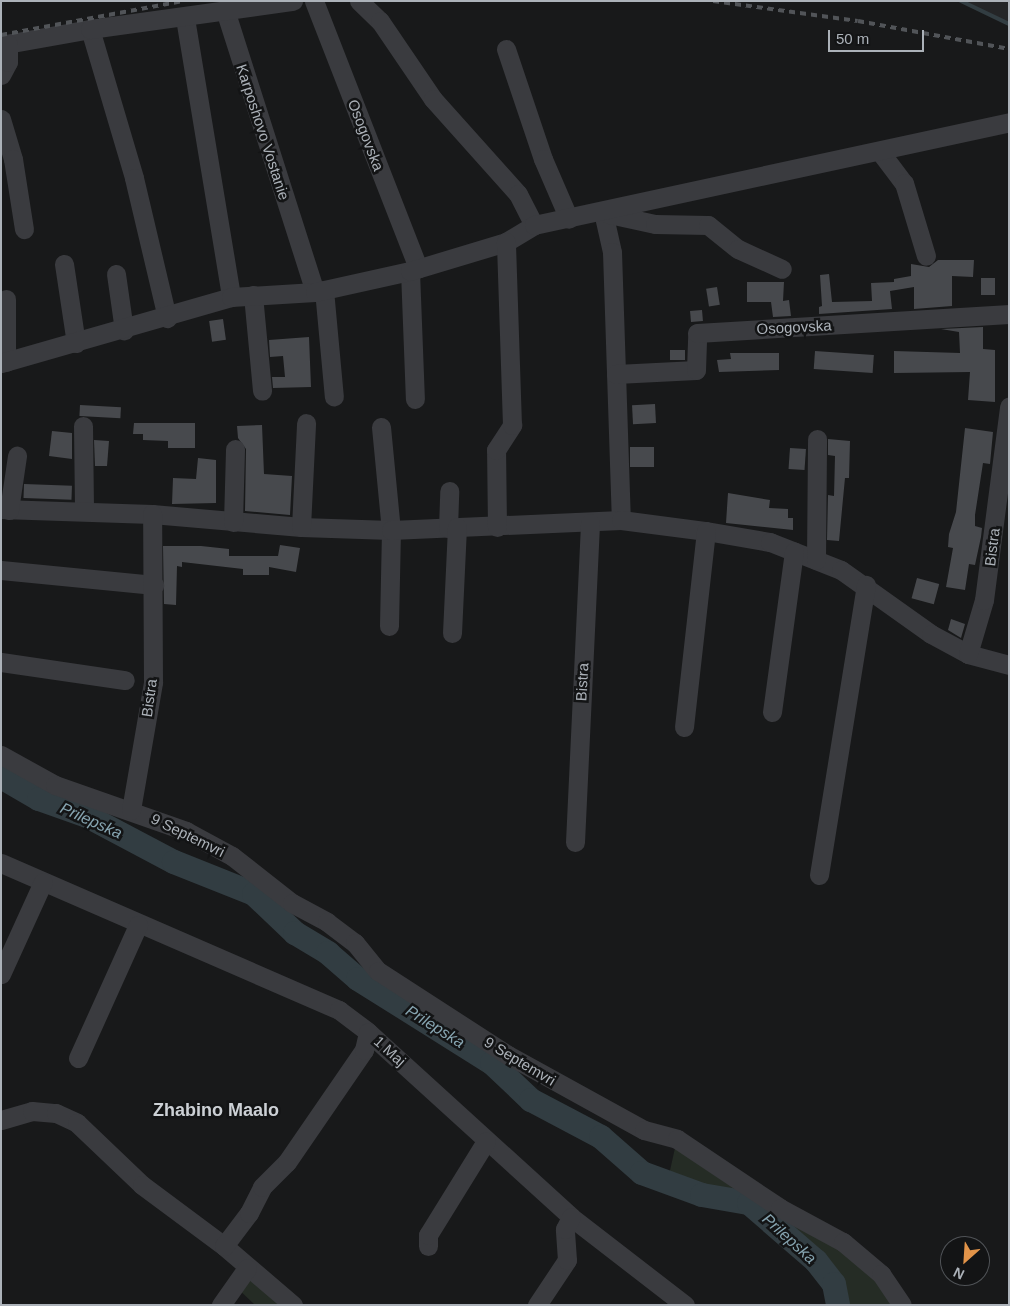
<!DOCTYPE html>
<html>
<head>
<meta charset="utf-8">
<style>
	body { margin:0 }
	#map { position:relative; width:1010px; height:1306px; overflow:hidden; background:#18191a; font-family:Helvetica,sans-serif }
	div>[style] { position:absolute }
	[style*='--x'] { left:calc(var(--x)*1px); top:calc(var(--y)*1px); width:calc(var(--w)*1px); rotate:calc(var(--a)*1deg) }
	.built>* { inset:0; background:#242527 }
	.green>* { inset:0; background:#252c25 }
	.stream>* { height:4px; margin:-2px; padding:0 2px; transform-origin:2px; border-radius:2px; background:#323d42 }
	.river>* { height:24px; margin:-12px; padding:0 12px; transform-origin:12px; border-radius:12px; background:#323d42 }
	.building>* { inset:0; background:#47494d; transform-origin:0 0 }
	.minor>* { height:19px; margin:-9.5px; padding:0 9.5px; transform-origin:9.5px; border-radius:9.5px; background:#3a3b3f }
	.rail>* { height:4px; margin-top:-2px; transform-origin:0; background:repeating-linear-gradient(90deg,#515458 0 6px,transparent 0 11px) }
	span { translate:-50% -50%; white-space:nowrap; text-align:center; line-height:1.15; -webkit-text-stroke:5px #131415; paint-order:stroke }
	.street-label { font-size:15px; color:#acb2b9 }
	.water-label { font-size:16px; color:#86a4b0; font-style:italic }
	.quarter-label { font-size:18px; color:#ccd0d5; font-weight:700 }
	.frame { position:absolute; inset:0; border:2px solid #acb2b9; pointer-events:none }
	.north { position:absolute; left:940px; top:1236px; width:50px; height:50px; box-sizing:border-box; background:#131415; border:1px solid #505357; border-radius:50%; rotate:206deg; font-size:14px; font-weight:700; line-height:20px; text-align:center; color:#acb2b9 }
	.north::after { content:''; display:block; margin:auto; width:18px; height:22px; background:#e29449; clip-path:polygon(50% 0,100% 100%,50% 72%,0 100%) }
	.scale { position:absolute; left:828px; top:30px; width:96px; height:22px; box-sizing:border-box; border:2px solid #acb2b9; border-top:0; padding-left:6px; font-size:15px; line-height:18px; white-space:nowrap; color:#acb2b9; -webkit-text-stroke:4px #131415; paint-order:stroke }
</style>
</head>
<body>
<div id="map">
	<div class="built">
		<i style="clip-path:polygon(961px 1px,1009px 1px,1009px 24px,962px 2px)"></i>
	</div>
	<div class="green">
		<i style="clip-path:polygon(677px 1139px,822px 1231px,902px 1305px,838px 1305px,834px 1284px,816px 1262px,749px 1203px,667px 1184px)"></i>
		<i style="clip-path:polygon(247px 1268px,293px 1305px,255px 1305px,235px 1286px)"></i>
	</div>
	<div class="stream">
		<i style="--x:961;--y:1;--w:53;--a:25.6"></i>
	</div>
	<div class="river">
		<i style="--x:1;--y:777;--w:44;--a:30.1"></i>
		<i style="--x:39;--y:799;--w:51;--a:19.5"></i>
		<i style="--x:87;--y:816;--w:98;--a:27.9"></i>
		<i style="--x:174;--y:862;--w:86;--a:21.8"></i>
		<i style="--x:254;--y:894;--w:57;--a:43.6"></i>
		<i style="--x:295;--y:933;--w:39;--a:31"></i>
		<i style="--x:328;--y:953;--w:40;--a:41"></i>
		<i style="--x:358;--y:979;--w:158;--a:32.1"></i>
		<i style="--x:492;--y:1063;--w:54;--a:43.5"></i>
		<i style="--x:531;--y:1100;--w:79;--a:27.9"></i>
		<i style="--x:601;--y:1137;--w:55;--a:41.3"></i>
		<i style="--x:642;--y:1173;--w:64;--a:20.1"></i>
		<i style="--x:702;--y:1195;--w:48;--a:9.7"></i>
		<i style="--x:749;--y:1203;--w:89;--a:40.9"></i>
		<i style="--x:816;--y:1261;--w:29;--a:52"></i>
		<i style="--x:834;--y:1284;--w:21;--a:79"></i>
	</div>
	<div class="building">
		<i style="clip-path:polygon(938px 260px,974px 260px,973px 277px,952px 276px,952px 306px,914px 309px,914px 287px,890px 291px,892px 309px,819px 314px,819px 307px,822px 306px,820px 275px,829px 274px,832px 302px,872px 301px,871px 283px,894px 282px,894px 279px,911px 276px,911px 264px,929px 267px)"></i>
		<i style="left:981px;top:278px;width:14px;height:17px"></i>
		<i style="clip-path:polygon(747px 282px,784px 282px,783px 301px,789px 300px,791px 316px,773px 317px,771px 302px,747px 302px)"></i>
		<i style="left:717px;top:287px;width:18px;height:11px;rotate:81deg"></i>
		<i style="left:702px;top:310px;width:11px;height:12px;rotate:85deg"></i>
		<i style="left:223px;top:319px;width:21px;height:14px;rotate:82deg"></i>
		<i style="clip-path:polygon(983px 327px,983px 349px,995px 350px,995px 402px,968px 400px,970px 372px,894px 373px,894px 351px,960px 353px,959px 332px,941px 329px)"></i>
		<i style="clip-path:polygon(309px 337px,311px 387px,273px 388px,272px 377px,285px 377px,283px 356px,270px 357px,269px 340px)"></i>
		<i style="left:670px;top:350px;width:15px;height:10px"></i>
		<i style="left:815px;top:351px;width:59px;height:18px;rotate:4deg"></i>
		<i style="clip-path:polygon(730px 353px,779px 353px,779px 370px,719px 372px,717px 360px,731px 359px)"></i>
		<i style="left:655px;top:404px;width:19px;height:23px;rotate:87deg"></i>
		<i style="left:80px;top:405px;width:41px;height:11px;rotate:3deg"></i>
		<i style="clip-path:polygon(134px 423px,195px 423px,195px 448px,168px 448px,168px 441px,143px 440px,143px 434px,133px 434px)"></i>
		<i style="clip-path:polygon(262px 425px,264px 474px,292px 476px,290px 515px,245px 511px,246px 449px,238px 438px,237px 426px)"></i>
		<i style="clip-path:polygon(965px 428px,993px 432px,990px 464px,983px 463px,975px 515px,975px 526px,982px 528px,981px 537px,975px 565px,969px 564px,965px 590px,946px 587px,953px 548px,948px 547px,949px 534px,956px 512px)"></i>
		<i style="clip-path:polygon(52px 431px,72px 433px,72px 459px,49px 456px)"></i>
		<i style="clip-path:polygon(828px 439px,850px 441px,849px 478px,845px 478px,839px 541px,827px 540px,828px 495px,834px 496px,835px 456px,828px 455px)"></i>
		<i style="clip-path:polygon(94px 440px,109px 441px,107px 466px,95px 466px)"></i>
		<i style="left:630px;top:447px;width:24px;height:20px"></i>
		<i style="left:790px;top:448px;width:16px;height:21px;rotate:4deg"></i>
		<i style="clip-path:polygon(198px 458px,216px 460px,216px 503px,172px 504px,173px 478px,196px 479px)"></i>
		<i style="left:24px;top:484px;width:48px;height:14px;rotate:2deg"></i>
		<i style="clip-path:polygon(728px 493px,770px 500px,769px 508px,788px 509px,788px 518px,793px 518px,793px 530px,726px 523px)"></i>
		<i style="clip-path:polygon(280px 545px,300px 548px,296px 572px,269px 567px,269px 575px,243px 575px,243px 569px,182px 562px,182px 567px,177px 566px,176px 605px,164px 604px,163px 546px,201px 546px,229px 549px,229px 556px,278px 556px)"></i>
		<i style="left:917px;top:578px;width:23px;height:21px;rotate:15deg"></i>
		<i style="clip-path:polygon(951px 619px,965px 624px,961px 638px,948px 630px)"></i>
	</div>
	<div class="minor">
		<i style="--x:314;--y:1;--w:287;--a:68.7"></i>
		<i style="--x:359;--y:1;--w:29;--a:44"></i>
		<i style="--x:380;--y:21;--w:94;--a:55.8"></i>
		<i style="--x:433;--y:99;--w:127;--a:48.2"></i>
		<i style="--x:518;--y:194;--w:35;--a:63"></i>
		<i style="--x:225;--y:10;--w:296;--a:72.3"></i>
		<i style="--x:185;--y:18;--w:283;--a:80.6"></i>
		<i style="--x:90;--y:29;--w:155;--a:73.5"></i>
		<i style="--x:134;--y:178;--w:144;--a:76.7"></i>
		<i style="--x:1;--y:45;--w:90;--a:-10.2"></i>
		<i style="--x:90;--y:29;--w:205;--a:-7.9"></i>
		<i style="--x:506;--y:49;--w:116;--a:71.4"></i>
		<i style="--x:543;--y:159;--w:65;--a:66.6"></i>
		<i style="--x:1;--y:75;--w:15;--a:-62"></i>
		<i style="--x:8;--y:62;--w:18;--a:-90"></i>
		<i style="--x:1;--y:119;--w:42;--a:73.3"></i>
		<i style="--x:13;--y:159;--w:71;--a:81.1"></i>
		<i style="--x:881;--y:153;--w:38;--a:53"></i>
		<i style="--x:904;--y:183;--w:76;--a:73.2"></i>
		<i style="--x:603;--y:212;--w:41;--a:77.3"></i>
		<i style="--x:612;--y:252;--w:268;--a:88.1"></i>
		<i style="--x:609;--y:214;--w:47;--a:12.3"></i>
		<i style="--x:655;--y:224;--w:53;--a:1.1"></i>
		<i style="--x:708;--y:225;--w:38;--a:39"></i>
		<i style="--x:738;--y:249;--w:48;--a:24.4"></i>
		<i style="--x:64;--y:264;--w:80;--a:81.4"></i>
		<i style="--x:410;--y:271;--w:128;--a:87.8"></i>
		<i style="--x:116;--y:274;--w:57;--a:81.9"></i>
		<i style="--x:324;--y:290;--w:107;--a:84.7"></i>
		<i style="--x:253;--y:295;--w:96;--a:84.6"></i>
		<i style="--x:6;--y:362;--w:63;--a:-90"></i>
		<i style="--x:1;--y:363;--w:239;--a:-16"></i>
		<i style="--x:231;--y:297;--w:84;--a:-3.4"></i>
		<i style="--x:315;--y:292;--w:97;--a:-12.5"></i>
		<i style="--x:410;--y:271;--w:100;--a:-16.8"></i>
		<i style="--x:506;--y:242;--w:33;--a:-31"></i>
		<i style="--x:534;--y:225;--w:486;--a:-12.2"></i>
		<i style="--x:616;--y:374;--w:80;--a:-2.9"></i>
		<i style="--x:696;--y:370;--w:37;--a:-88"></i>
		<i style="--x:697;--y:333;--w:313;--a:-3.5"></i>
		<i style="--x:83;--y:426;--w:85;--a:89.3"></i>
		<i style="--x:381;--y:427;--w:103;--a:84.5"></i>
		<i style="--x:391;--y:530;--w:96;--a:91.2"></i>
		<i style="--x:1;--y:509;--w:151;--a:1.9"></i>
		<i style="--x:152;--y:514;--w:150;--a:5"></i>
		<i style="--x:301;--y:527;--w:90;--a:1.9"></i>
		<i style="--x:391;--y:530;--w:230;--a:-2.5"></i>
		<i style="--x:621;--y:520;--w:86;--a:7.4"></i>
		<i style="--x:706;--y:531;--w:65;--a:9.8"></i>
		<i style="--x:770;--y:542;--w:76;--a:21.5"></i>
		<i style="--x:841;--y:570;--w:110;--a:35.4"></i>
		<i style="--x:931;--y:634;--w:42;--a:28.4"></i>
		<i style="--x:968;--y:654;--w:42;--a:15"></i>
		<i style="--x:9;--y:510;--w:55;--a:-81.6"></i>
		<i style="--x:233;--y:522;--w:73;--a:-88.4"></i>
		<i style="--x:301;--y:527;--w:104;--a:-87.2"></i>
		<i style="--x:497;--y:527;--w:77;--a:-90.7"></i>
		<i style="--x:496;--y:450;--w:30;--a:-57"></i>
		<i style="--x:512;--y:425;--w:183;--a:-91.9"></i>
		<i style="--x:448;--y:528;--w:37;--a:-88"></i>
		<i style="--x:816;--y:560;--w:121;--a:-89.5"></i>
		<i style="--x:1;--y:570;--w:154;--a:5.6"></i>
		<i style="--x:452;--y:633;--w:106;--a:-87.3"></i>
		<i style="--x:968;--y:654;--w:56;--a:-73.5"></i>
		<i style="--x:984;--y:600;--w:195;--a:-82.6"></i>
		<i style="--x:1;--y:662;--w:125;--a:8.3"></i>
		<i style="--x:772;--y:712;--w:162;--a:-82.2"></i>
		<i style="--x:684;--y:727;--w:197;--a:-83.6"></i>
		<i style="--x:1;--y:755;--w:62;--a:29.1"></i>
		<i style="--x:55;--y:785;--w:139;--a:19.3"></i>
		<i style="--x:186;--y:831;--w:52;--a:28.5"></i>
		<i style="--x:232;--y:856;--w:76;--a:38.1"></i>
		<i style="--x:292;--y:903;--w:40;--a:28"></i>
		<i style="--x:327;--y:922;--w:35;--a:37"></i>
		<i style="--x:355;--y:943;--w:36;--a:51"></i>
		<i style="--x:378;--y:971;--w:155;--a:32.9"></i>
		<i style="--x:508;--y:1055;--w:155;--a:28.9"></i>
		<i style="--x:644;--y:1130;--w:34;--a:15"></i>
		<i style="--x:677;--y:1139;--w:124;--a:33.8"></i>
		<i style="--x:780;--y:1208;--w:72;--a:28.4"></i>
		<i style="--x:843;--y:1242;--w:50;--a:40.1"></i>
		<i style="--x:881;--y:1274;--w:37;--a:56"></i>
		<i style="--x:131;--y:810;--w:130;--a:-80.2"></i>
		<i style="--x:153;--y:682;--w:168;--a:-90.3"></i>
		<i style="--x:575;--y:842;--w:319;--a:-87.3"></i>
		<i style="--x:1;--y:863;--w:369;--a:23.5"></i>
		<i style="--x:339;--y:1010;--w:36;--a:37"></i>
		<i style="--x:368;--y:1032;--w:275;--a:42.3"></i>
		<i style="--x:571;--y:1217;--w:144;--a:37.7"></i>
		<i style="--x:819;--y:875;--w:294;--a:-80.8"></i>
		<i style="--x:1;--y:974;--w:101;--a:-65.5"></i>
		<i style="--x:78;--y:1058;--w:146;--a:-65.7"></i>
		<i style="--x:1;--y:1120;--w:32;--a:-16"></i>
		<i style="--x:32;--y:1111;--w:24;--a:5"></i>
		<i style="--x:56;--y:1113;--w:23;--a:25"></i>
		<i style="--x:77;--y:1123;--w:90;--a:43.6"></i>
		<i style="--x:142;--y:1185;--w:102;--a:36.6"></i>
		<i style="--x:224;--y:1246;--w:91;--a:40.5"></i>
		<i style="--x:224;--y:1246;--w:41;--a:-52.9"></i>
		<i style="--x:249;--y:1213;--w:29;--a:-63"></i>
		<i style="--x:262;--y:1187;--w:35;--a:-45"></i>
		<i style="--x:287;--y:1162;--w:136;--a:-55.5"></i>
		<i style="--x:364;--y:1050;--w:18;--a:-77"></i>
		<i style="--x:428;--y:1246;--w:11;--a:-90"></i>
		<i style="--x:428;--y:1235;--w:110;--a:-58.3"></i>
		<i style="--x:221;--y:1305;--w:45;--a:-54.9"></i>
		<i style="--x:537;--y:1305;--w:54;--a:-56.3"></i>
		<i style="--x:567;--y:1260;--w:31;--a:-94"></i>
		<i style="--x:565;--y:1229;--w:13;--a:-63"></i>
	</div>
	<div class="rail">
		<i style="--x:713;--y:1;--w:146;--a:7.9"></i>
		<i style="--x:858;--y:21;--w:154;--a:10.5"></i>
		<i style="--x:1;--y:35;--w:185;--a:-10.6"></i>
	</div>
	<div class="street-label">
		<span style="left:263px;top:132px;rotate:72deg">Karposhovo Vostanie</span>
		<span style="left:366px;top:135px;rotate:69deg">Osogovska</span>
		<span style="left:794px;top:327px;rotate:-3deg">Osogovska</span>
		<span style="left:992px;top:547px;rotate:-83deg">Bistra</span>
		<span style="left:582px;top:682px;rotate:-87deg">Bistra</span>
		<span style="left:149px;top:698px;rotate:-82deg">Bistra</span>
		<span style="left:188px;top:835px;rotate:26deg">9 Septemvri</span>
		<span style="left:390px;top:1051px;rotate:42deg">1 Maj</span>
		<span style="left:520px;top:1061px;rotate:31deg">9 Septemvri</span>
	</div>
	<div class="water-label">
		<span style="left:91px;top:821px;rotate:24deg">Prilepska</span>
		<span style="left:435px;top:1027px;rotate:32deg">Prilepska</span>
		<span style="left:789px;top:1239px;rotate:42deg">Prilepska</span>
	</div>
	<div class="quarter-label">
		<span style="left:216px;top:1110px">Zhabino Maalo</span>
	</div>
	<div class="frame"></div>
	<div class="north">N</div>
	<div class="scale">50 m</div>
</div>
</body>
</html>
